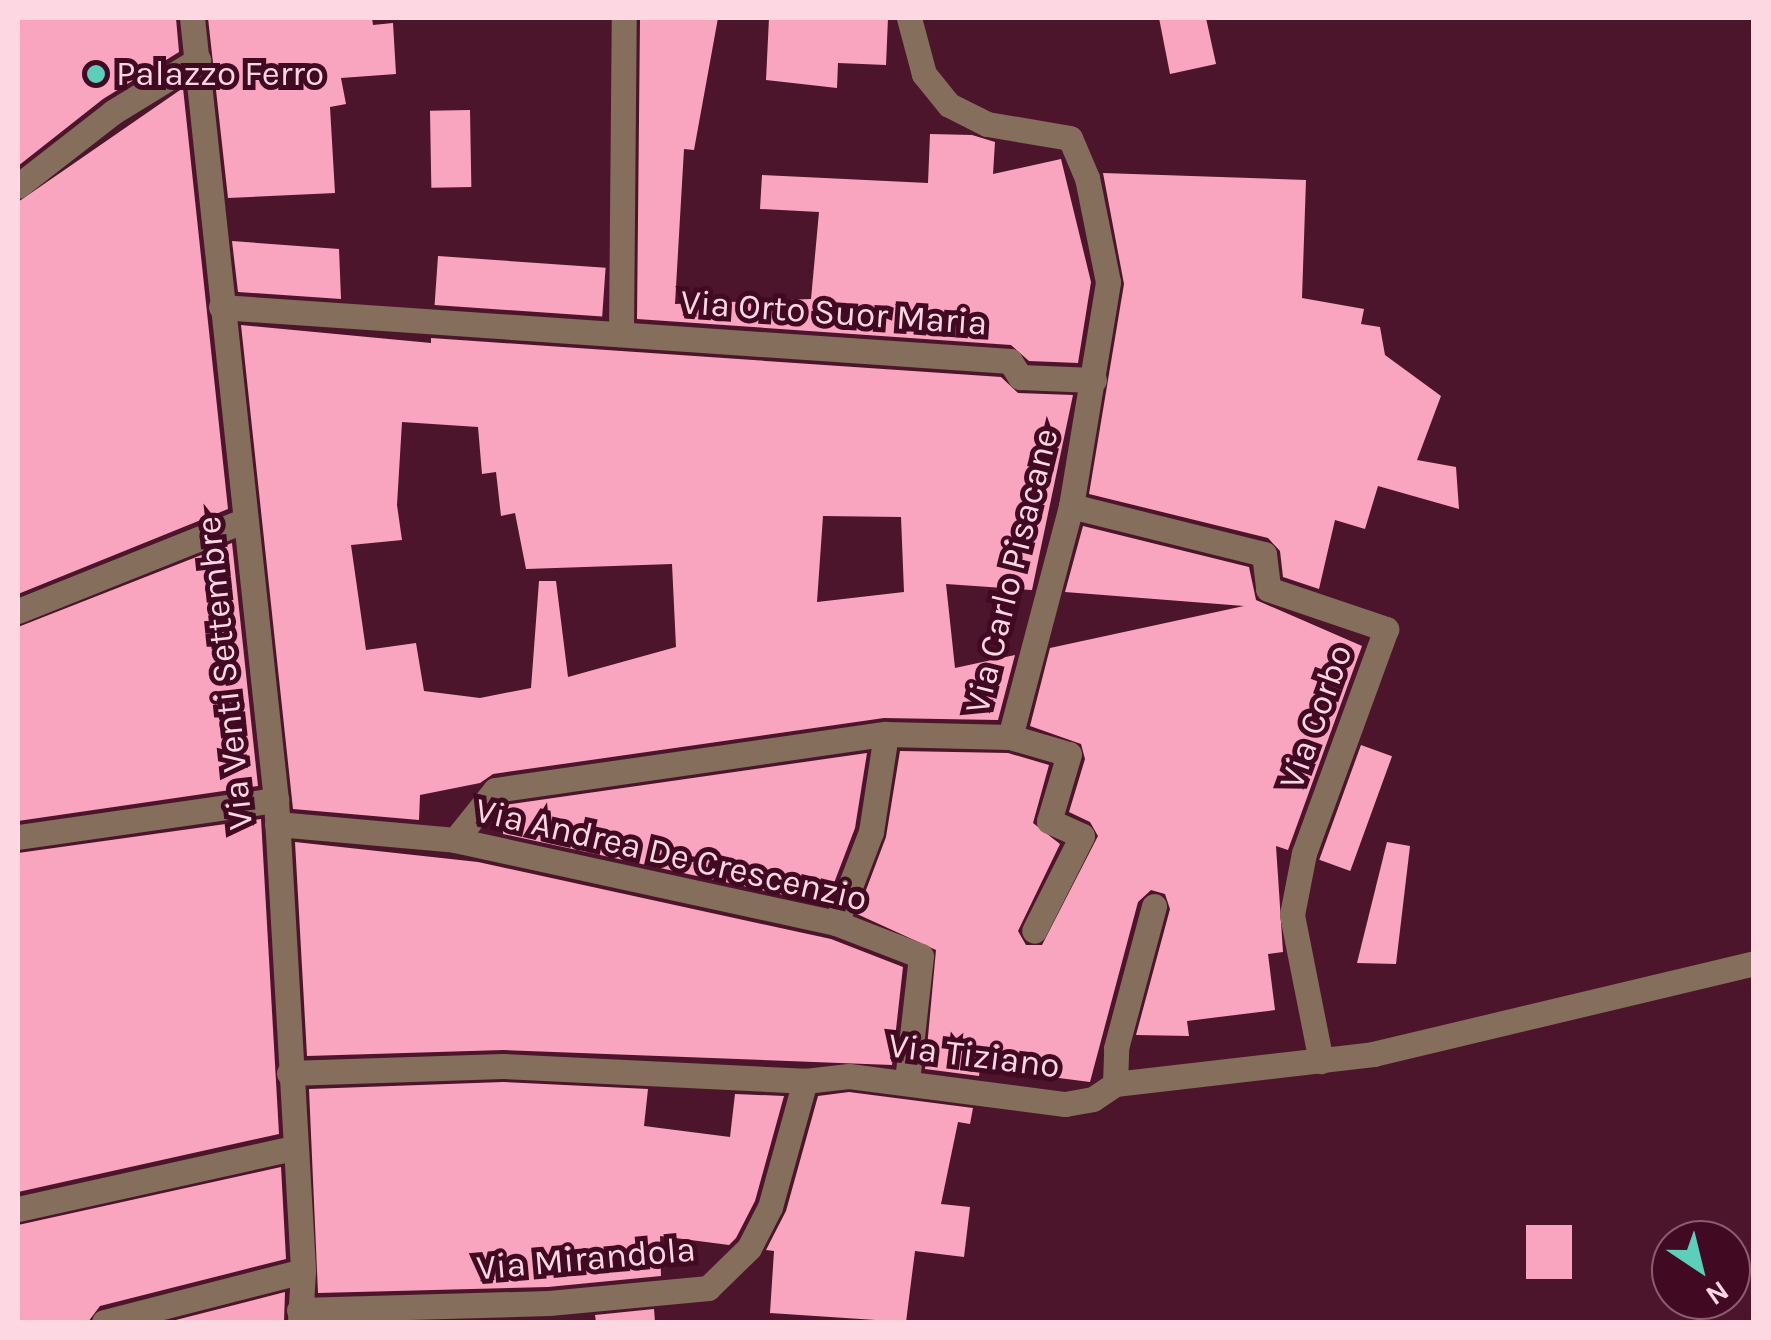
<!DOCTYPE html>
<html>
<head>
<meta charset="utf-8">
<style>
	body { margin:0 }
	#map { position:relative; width:1771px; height:1340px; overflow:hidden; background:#4d152b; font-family:Karla,sans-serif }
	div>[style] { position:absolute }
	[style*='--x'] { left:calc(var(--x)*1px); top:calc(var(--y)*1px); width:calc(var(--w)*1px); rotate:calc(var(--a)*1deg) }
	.building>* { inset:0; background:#faa5c0; transform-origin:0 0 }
	.minor>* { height:25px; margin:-12.5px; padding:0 12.5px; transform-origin:12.5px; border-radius:12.5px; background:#856e5c }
	.dots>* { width:28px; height:28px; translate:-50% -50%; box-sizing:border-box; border:5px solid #420922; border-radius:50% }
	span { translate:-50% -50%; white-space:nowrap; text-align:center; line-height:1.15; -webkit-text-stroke:10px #420922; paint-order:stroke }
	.poi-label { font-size:35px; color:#fdd7e1 }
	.left { translate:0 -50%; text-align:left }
	.street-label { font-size:35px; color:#fdd7e1 }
	.frame { position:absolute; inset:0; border:20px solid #fdd7e1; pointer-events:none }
	.north { position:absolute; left:1651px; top:1220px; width:100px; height:100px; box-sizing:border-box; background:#420922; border:2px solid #8d5b6e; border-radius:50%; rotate:145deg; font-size:28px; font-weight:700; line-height:40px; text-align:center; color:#fdd7e1 }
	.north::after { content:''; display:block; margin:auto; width:35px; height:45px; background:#5dceb9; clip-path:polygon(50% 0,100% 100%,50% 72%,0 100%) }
</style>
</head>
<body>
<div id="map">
	<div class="building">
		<i style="clip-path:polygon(18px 18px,176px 18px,179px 52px,103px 99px,18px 166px)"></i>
		<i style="clip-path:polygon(208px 18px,372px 18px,373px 25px,393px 23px,396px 74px,341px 78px,346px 104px,330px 107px,335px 193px,228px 198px)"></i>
		<i style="clip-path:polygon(640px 18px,718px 18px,694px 150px,684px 149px,675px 304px,811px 299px,819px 212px,760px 209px,762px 175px,928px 183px,930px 134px,972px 135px,995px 142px,993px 174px,1061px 159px,1091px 282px,1078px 363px,1029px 361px,1011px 345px,637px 319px)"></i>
		<i style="clip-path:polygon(769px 18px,888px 18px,886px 65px,838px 63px,837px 88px,766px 80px)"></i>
		<i style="clip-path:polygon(1159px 18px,1206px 18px,1216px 64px,1170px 74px)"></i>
		<i style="clip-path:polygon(183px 88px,228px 509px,18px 594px,18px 202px)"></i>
		<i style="left:470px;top:110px;width:77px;height:40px;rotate:89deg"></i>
		<i style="clip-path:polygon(1103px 173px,1306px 180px,1302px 298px,1364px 309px,1361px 324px,1380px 327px,1385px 355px,1441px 396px,1417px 460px,1456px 467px,1459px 509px,1378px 486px,1365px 529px,1335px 520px,1319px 589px,1283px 577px,1280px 551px,1268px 538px,1089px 494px,1124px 284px)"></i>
		<i style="clip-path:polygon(232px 241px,339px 249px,341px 299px,238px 292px)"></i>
		<i style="left:438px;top:256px;width:168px;height:49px;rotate:4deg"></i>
		<i style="clip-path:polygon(evenodd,241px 325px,431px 343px,431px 338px,1001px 377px,1018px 393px,1073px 395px,1032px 590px,946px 584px,955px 668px,1015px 655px,998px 720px,884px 718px,493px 774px,480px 783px,420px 795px,419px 820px,293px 809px,241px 325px,402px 422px,478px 427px,482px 474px,496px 472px,501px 516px,515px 513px,526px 569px,672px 564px,676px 647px,568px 677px,556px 581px,539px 581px,531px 688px,480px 698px,424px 691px,416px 643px,366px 650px,351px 545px,402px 540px,397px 505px,402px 422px,241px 325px,823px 516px,901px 517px,904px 592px,817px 602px,823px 516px)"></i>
		<i style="clip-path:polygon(1083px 526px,1249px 567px,1256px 600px,1362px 646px,1288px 850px,1276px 846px,1283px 952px,1268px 954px,1275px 1010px,1187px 1021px,1189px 1036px,1136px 1035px,1170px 909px,1165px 894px,1151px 890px,1138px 902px,1090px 1082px,980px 1068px,979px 1076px,925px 1069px,936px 950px,857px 914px,886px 837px,900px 751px,1008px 753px,1049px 765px,1033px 823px,1060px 844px,1018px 931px,1026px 945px,1042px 945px,1098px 836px,1090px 822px,1069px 812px,1085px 759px,1081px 744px,1030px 726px,1050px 648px,1244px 606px,1065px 592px)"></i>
		<i style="clip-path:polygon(232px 543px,258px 786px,18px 821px,18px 627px)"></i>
		<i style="left:1361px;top:745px;width:33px;height:122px;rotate:20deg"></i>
		<i style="clip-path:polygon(867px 753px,855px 828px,826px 904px,503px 834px,504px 805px)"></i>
		<i style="clip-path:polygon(261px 819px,279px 1134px,18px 1192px,18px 853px)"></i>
		<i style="clip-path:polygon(295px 842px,478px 862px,831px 939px,903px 967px,892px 1065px,503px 1050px,307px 1056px)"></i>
		<i style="clip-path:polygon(1387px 842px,1410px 846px,1396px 964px,1357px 963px)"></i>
		<i style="clip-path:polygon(503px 1082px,648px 1089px,644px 1126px,730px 1137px,735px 1094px,784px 1096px,755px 1201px,736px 1238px,729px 1245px,660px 1236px,661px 1276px,548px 1287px,318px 1293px,309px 1089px)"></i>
		<i style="clip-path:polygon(849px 1092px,973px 1108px,970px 1124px,958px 1122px,941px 1204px,970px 1207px,964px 1257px,915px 1251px,906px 1322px,770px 1313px,774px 1251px,766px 1250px,786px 1211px,818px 1096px)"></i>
		<i style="clip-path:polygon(281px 1167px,286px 1259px,100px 1306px,88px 1322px,18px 1322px,18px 1225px)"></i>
		<i style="left:1572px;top:1225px;width:54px;height:46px;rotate:90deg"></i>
		<i style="clip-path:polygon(285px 1292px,284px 1322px,168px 1322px)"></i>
		<i style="clip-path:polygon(654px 1309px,655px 1322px,596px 1322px,595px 1315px)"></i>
	</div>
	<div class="minor">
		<i style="--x:192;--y:18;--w:786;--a:83.87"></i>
		<i style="--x:276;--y:800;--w:472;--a:86.7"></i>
		<i style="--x:303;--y:1271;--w:51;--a:93.4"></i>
		<i style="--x:18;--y:186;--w:120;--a:-37.9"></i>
		<i style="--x:113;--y:112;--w:100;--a:-31.5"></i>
		<i style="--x:221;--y:307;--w:791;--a:3.92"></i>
		<i style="--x:1010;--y:361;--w:19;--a:58"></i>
		<i style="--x:1020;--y:377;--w:74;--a:2.3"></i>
		<i style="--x:621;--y:333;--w:315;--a:-89.5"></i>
		<i style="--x:1071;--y:506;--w:199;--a:14"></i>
		<i style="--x:1264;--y:554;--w:35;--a:83"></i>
		<i style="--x:1268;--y:589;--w:125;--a:18.7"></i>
		<i style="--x:1386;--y:629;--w:239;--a:110.1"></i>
		<i style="--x:1304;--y:853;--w:63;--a:101"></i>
		<i style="--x:1292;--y:915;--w:149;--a:78.8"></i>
		<i style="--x:18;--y:611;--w:245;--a:-21.8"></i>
		<i style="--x:1010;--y:737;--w:61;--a:16.1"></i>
		<i style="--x:1069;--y:754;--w:70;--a:106.6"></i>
		<i style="--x:1049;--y:821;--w:36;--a:24"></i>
		<i style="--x:1082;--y:836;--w:106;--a:116.8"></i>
		<i style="--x:277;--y:824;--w:179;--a:5.1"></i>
		<i style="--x:455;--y:840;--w:390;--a:12.3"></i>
		<i style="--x:836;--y:923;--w:91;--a:21.2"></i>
		<i style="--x:921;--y:956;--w:126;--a:96.4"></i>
		<i style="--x:18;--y:837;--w:261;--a:-8.2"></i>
		<i style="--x:455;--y:840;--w:64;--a:-51.3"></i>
		<i style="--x:495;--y:790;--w:395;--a:-8.2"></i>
		<i style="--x:886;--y:734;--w:124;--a:1.4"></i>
		<i style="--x:1010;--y:737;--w:239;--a:-75.2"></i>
		<i style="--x:1071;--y:506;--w:227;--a:-80.6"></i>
		<i style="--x:1108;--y:282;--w:106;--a:-101.4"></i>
		<i style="--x:1087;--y:178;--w:43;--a:-113"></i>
		<i style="--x:1070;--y:138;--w:84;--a:-170.4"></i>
		<i style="--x:987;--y:124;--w:42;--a:-153.4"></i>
		<i style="--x:949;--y:105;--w:40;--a:-129"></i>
		<i style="--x:924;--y:74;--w:58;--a:-105"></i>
		<i style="--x:836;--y:923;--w:97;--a:-69"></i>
		<i style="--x:871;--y:832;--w:99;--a:-81.3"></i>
		<i style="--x:289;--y:1073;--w:214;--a:-1.9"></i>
		<i style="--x:503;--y:1066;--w:302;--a:2.8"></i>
		<i style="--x:805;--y:1081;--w:44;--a:-6.5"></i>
		<i style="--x:849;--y:1076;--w:218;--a:7.4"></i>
		<i style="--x:1065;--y:1104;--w:28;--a:-10"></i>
		<i style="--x:1093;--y:1099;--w:27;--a:-34"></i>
		<i style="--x:1115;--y:1084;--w:260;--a:-6.6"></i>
		<i style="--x:1373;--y:1054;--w:392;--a:-13.4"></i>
		<i style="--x:1115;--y:1084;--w:36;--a:-88"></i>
		<i style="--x:1116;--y:1048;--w:147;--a:-75"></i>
		<i style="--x:18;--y:1209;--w:282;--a:-12.5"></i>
		<i style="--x:299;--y:1310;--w:250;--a:-1.6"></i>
		<i style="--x:549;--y:1303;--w:160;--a:-5.4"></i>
		<i style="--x:708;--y:1288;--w:57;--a:-44.3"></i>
		<i style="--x:749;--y:1248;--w:46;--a:-62.9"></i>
		<i style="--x:770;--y:1207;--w:131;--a:-74.5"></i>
		<i style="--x:104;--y:1322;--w:205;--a:-14.4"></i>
	</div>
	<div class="dots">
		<i style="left:96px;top:74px;background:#5dceb9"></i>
	</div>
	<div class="poi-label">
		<span class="left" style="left:116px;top:74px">Palazzo Ferro</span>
	</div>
	<div class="street-label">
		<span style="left:834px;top:313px;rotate:4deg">Via Orto Suor Maria</span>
		<span style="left:1012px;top:571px;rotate:-76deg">Via Carlo Pisacane</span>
		<span style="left:225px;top:673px;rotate:-96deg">Via Venti Settembre</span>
		<span style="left:1316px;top:717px;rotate:-70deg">Via Corbo</span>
		<span style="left:671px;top:855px;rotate:13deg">Via Andrea De Crescenzio</span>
		<span style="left:974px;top:1056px;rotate:7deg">Via Tiziano</span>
		<span style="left:586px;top:1259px;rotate:-5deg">Via Mirandola</span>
	</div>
	<div class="frame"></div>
	<div class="north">N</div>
</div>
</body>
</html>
